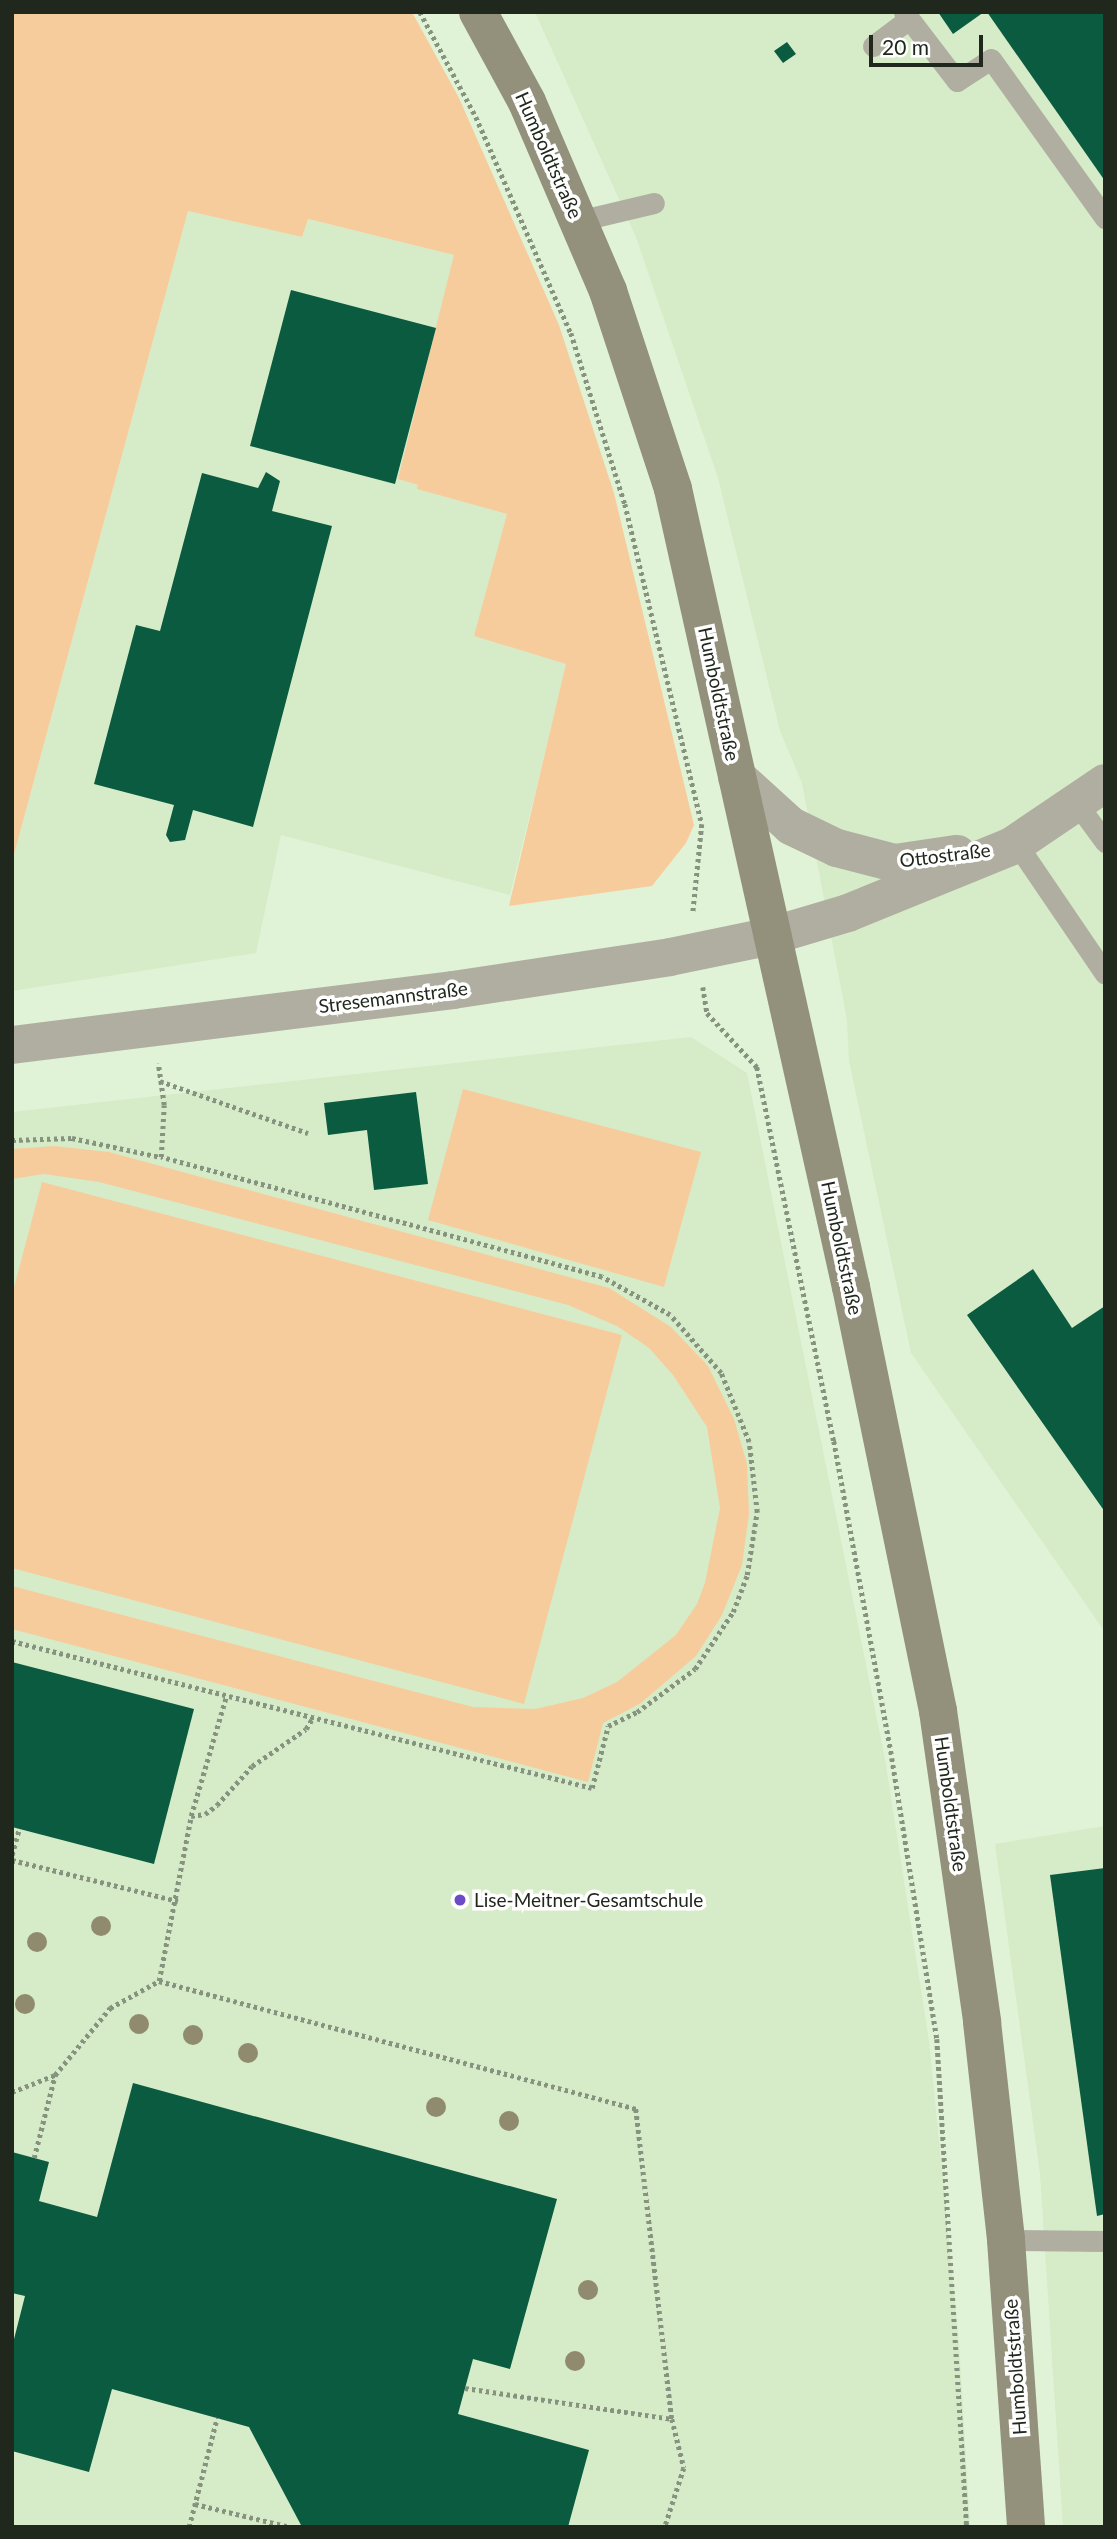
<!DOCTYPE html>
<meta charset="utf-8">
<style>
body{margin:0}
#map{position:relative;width:1117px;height:2539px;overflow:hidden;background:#e1f3d6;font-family:Lato,sans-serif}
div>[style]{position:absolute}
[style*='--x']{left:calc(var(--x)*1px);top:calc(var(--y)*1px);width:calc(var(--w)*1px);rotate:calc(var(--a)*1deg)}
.built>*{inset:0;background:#d6ebc7}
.green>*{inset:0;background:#f7cc9d}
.building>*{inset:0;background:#0b5b41}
.path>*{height:4.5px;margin-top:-2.25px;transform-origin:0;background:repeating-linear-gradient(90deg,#86937f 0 3.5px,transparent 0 7px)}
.lane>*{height:21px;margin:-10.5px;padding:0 10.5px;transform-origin:10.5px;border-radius:10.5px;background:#b0aea1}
.street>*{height:38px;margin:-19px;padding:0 19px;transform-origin:19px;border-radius:19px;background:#b0aea1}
.secondary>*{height:38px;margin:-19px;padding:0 19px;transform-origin:19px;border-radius:19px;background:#93907c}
.trees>*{width:20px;height:20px;margin:-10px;border-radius:50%;background:#908b6f}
.dots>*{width:19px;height:19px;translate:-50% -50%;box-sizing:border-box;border:4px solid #fff;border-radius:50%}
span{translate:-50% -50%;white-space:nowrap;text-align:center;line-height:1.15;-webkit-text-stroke:7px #fff;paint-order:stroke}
.street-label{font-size:19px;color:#20271c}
.poi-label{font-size:19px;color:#20271c}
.left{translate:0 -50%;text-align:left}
.frame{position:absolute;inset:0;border:14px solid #20271c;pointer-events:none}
.scale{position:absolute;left:869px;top:35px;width:114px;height:32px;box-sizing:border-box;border:4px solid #20271c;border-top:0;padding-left:9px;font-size:21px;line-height:24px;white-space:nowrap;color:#20271c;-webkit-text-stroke:5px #fff;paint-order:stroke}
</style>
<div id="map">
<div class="built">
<i style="clip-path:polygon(535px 12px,1105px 12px,1105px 1632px,911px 1353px,849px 1061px,847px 1020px,802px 783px,780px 731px,718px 478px,636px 237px)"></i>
<i style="clip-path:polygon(188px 211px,302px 237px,307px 219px,455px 255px,398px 479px,418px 485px,418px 489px,507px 514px,475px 636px,567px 664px,510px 895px,281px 835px,256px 953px,12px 991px,12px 862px)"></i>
<i style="clip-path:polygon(691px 1037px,747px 1073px,885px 1759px,929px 2041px,959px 2342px,970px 2527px,12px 2527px,12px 1112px)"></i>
<i style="clip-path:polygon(1105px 1826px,1105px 2527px,1063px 2527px,1040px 2174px,995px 1844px)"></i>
</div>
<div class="green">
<i style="clip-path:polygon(12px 12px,412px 12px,459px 98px,559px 325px,614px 493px,694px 825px,686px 843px,652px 886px,509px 906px,566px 664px,474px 636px,507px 514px,417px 489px,418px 485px,398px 479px,454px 255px,308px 219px,302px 237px,188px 211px,12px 862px)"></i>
<i style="clip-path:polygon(463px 1089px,701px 1152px,664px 1287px,428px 1220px)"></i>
<i style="clip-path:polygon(54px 1146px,109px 1152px,609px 1288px,671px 1327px,708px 1366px,734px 1419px,747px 1464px,749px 1514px,742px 1565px,722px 1615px,696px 1656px,641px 1703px,603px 1723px,588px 1782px,12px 1629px,12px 1586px,473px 1707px,535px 1709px,583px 1698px,617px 1682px,676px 1635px,697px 1604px,705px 1583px,720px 1508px,707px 1427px,673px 1375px,649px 1348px,617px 1326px,568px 1305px,99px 1182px,44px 1174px,12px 1179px,12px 1149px)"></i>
<i style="clip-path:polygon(42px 1182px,622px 1335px,524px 1704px,12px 1568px,12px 1295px)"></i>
</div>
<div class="building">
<i style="clip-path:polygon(938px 12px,984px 12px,953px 34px)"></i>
<i style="clip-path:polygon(987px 12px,1105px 12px,1105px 181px)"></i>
<i style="clip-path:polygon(787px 42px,796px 54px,783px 63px,774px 51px)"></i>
<i style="clip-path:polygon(291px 290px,436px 328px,395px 484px,250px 446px)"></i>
<i style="clip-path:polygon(266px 472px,280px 481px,272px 511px,332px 526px,253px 827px,193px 810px,185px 840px,170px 842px,166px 835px,174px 805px,94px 784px,136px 625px,160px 631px,202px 473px,258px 488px)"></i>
<i style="clip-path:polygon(416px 1092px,428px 1184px,374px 1190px,367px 1130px,328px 1135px,324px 1103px)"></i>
<i style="clip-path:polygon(1033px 1269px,1072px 1328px,1105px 1306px,1105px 1512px,967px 1315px)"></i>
<i style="clip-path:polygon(12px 1662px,194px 1709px,154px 1864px,12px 1827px)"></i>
<i style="clip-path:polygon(1105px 1868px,1105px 2214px,1097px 2216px,1050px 1875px)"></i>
<i style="clip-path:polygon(133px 2083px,557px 2199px,510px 2369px,473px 2359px,458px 2414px,589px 2450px,568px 2527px,302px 2527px,249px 2427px,112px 2389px,89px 2472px,12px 2451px,12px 2347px,25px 2296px,12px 2293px,12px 2152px,49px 2162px,39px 2201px,97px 2217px)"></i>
</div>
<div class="path">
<i style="--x:420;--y:12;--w:119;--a:61.9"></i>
<i style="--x:476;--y:117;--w:236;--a:66.3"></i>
<i style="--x:571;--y:333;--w:179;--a:72.5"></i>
<i style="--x:625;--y:504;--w:329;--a:76.5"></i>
<i style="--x:702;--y:824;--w:88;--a:95.8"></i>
<i style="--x:703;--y:987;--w:26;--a:81"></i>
<i style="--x:707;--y:1013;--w:74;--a:47.2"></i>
<i style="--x:757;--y:1067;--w:382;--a:78.4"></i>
<i style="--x:834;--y:1441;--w:322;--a:79.6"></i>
<i style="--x:892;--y:1758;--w:285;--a:80.9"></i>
<i style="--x:937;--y:2039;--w:489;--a:86.5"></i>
<i style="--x:160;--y:1081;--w:157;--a:19.4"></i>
<i style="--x:12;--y:1140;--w:60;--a:-1.9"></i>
<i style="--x:72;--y:1138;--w:91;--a:12.1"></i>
<i style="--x:12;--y:1641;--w:598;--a:14.22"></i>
<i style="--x:592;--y:1788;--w:64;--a:-75.5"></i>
<i style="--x:608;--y:1726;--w:32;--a:-26"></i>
<i style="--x:637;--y:1712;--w:72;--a:-36.6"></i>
<i style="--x:695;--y:1669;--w:69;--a:-56.3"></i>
<i style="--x:733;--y:1612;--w:40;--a:-69"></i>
<i style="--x:747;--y:1575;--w:64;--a:-81"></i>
<i style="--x:757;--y:1512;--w:70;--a:-96.5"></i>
<i style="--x:749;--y:1442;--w:74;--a:-112.1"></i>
<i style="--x:721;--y:1373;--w:77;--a:-131.3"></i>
<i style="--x:670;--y:1315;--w:78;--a:-150.8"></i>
<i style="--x:602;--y:1277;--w:457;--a:-164.8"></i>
<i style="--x:161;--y:1157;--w:52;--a:-86.7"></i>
<i style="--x:164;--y:1105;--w:42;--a:-98.1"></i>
<i style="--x:191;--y:1816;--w:14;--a:-8"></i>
<i style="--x:205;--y:1814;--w:15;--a:-37"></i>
<i style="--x:217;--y:1805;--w:52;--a:-48.1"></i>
<i style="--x:252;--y:1766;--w:65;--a:-34.4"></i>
<i style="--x:306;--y:1729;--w:12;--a:-59"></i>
<i style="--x:12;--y:1855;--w:27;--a:-75"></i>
<i style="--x:12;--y:1860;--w:171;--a:13.9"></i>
<i style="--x:159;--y:1981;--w:168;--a:-79"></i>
<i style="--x:191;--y:1816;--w:124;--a:-73.6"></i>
<i style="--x:12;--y:2092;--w:46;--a:-21.6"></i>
<i style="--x:55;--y:2075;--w:87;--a:-50.6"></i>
<i style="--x:110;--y:2008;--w:56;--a:-28.9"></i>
<i style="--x:159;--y:1981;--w:494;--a:15"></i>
<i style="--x:636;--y:2109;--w:312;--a:83.4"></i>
<i style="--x:672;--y:2419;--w:50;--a:76.2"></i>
<i style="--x:684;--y:2468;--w:62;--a:107.9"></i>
<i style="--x:34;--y:2158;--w:86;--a:-75.8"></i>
<i style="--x:465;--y:2388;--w:209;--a:8.5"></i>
<i style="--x:195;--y:2504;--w:98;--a:13.6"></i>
<i style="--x:189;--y:2527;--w:113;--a:-75.6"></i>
</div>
<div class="lane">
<i style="--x:904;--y:12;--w:87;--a:52.5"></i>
<i style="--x:957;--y:81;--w:40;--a:-32.9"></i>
<i style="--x:991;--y:59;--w:196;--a:54.4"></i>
<i style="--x:873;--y:46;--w:45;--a:-36.9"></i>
<i style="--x:578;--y:221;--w:78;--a:-13.3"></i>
<i style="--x:1075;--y:801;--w:51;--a:53.8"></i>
<i style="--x:1016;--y:843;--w:158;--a:55.8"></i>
<i style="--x:1006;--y:2240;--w:99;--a:0.6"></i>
</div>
<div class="street">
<i style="--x:737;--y:777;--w:73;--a:42.2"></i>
<i style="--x:791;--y:826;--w:51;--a:25.6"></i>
<i style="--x:837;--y:848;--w:60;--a:14.5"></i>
<i style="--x:895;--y:863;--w:63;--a:-8.3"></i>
<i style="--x:12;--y:1045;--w:444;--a:-7.1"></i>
<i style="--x:453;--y:990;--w:219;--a:-8.6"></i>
<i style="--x:670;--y:957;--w:103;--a:-11.7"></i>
<i style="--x:771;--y:936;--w:80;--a:-16.6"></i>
<i style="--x:848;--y:913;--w:177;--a:-22.2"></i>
<i style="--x:1012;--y:846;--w:112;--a:-34.1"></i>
</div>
<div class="secondary">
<i style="--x:478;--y:12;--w:102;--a:61.4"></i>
<i style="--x:527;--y:102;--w:206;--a:66.8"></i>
<i style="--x:608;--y:291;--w:208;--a:71.8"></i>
<i style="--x:673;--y:489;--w:818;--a:77.43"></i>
<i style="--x:851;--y:1287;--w:433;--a:78.4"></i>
<i style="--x:938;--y:1711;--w:314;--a:81.9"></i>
<i style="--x:982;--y:2022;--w:219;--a:83.7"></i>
<i style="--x:1006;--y:2240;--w:288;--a:86"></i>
</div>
<div class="trees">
<i style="left:101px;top:1926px"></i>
<i style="left:37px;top:1942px"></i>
<i style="left:25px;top:2004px"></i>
<i style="left:139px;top:2024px"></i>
<i style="left:193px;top:2035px"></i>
<i style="left:248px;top:2053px"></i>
<i style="left:436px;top:2107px"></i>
<i style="left:509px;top:2121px"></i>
<i style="left:588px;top:2290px"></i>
<i style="left:575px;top:2361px"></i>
</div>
<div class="dots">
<i style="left:460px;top:1900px;background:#6c4cc5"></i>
</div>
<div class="street-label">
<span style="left:549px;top:155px;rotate:66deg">Humboldtstraße</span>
<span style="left:719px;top:694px;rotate:78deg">Humboldtstraße</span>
<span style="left:945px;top:855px;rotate:-7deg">Ottostraße</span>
<span style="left:393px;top:997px;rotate:-7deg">Stresemannstraße</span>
<span style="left:842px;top:1248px;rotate:78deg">Humboldtstraße</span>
<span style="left:951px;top:1804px;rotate:82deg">Humboldtstraße</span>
<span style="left:1015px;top:2367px;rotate:-94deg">Humboldtstraße</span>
</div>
<div class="poi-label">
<span class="left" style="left:474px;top:1900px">Lise-Meitner-Gesamtschule</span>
</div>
<div class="frame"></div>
<div class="scale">20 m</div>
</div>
